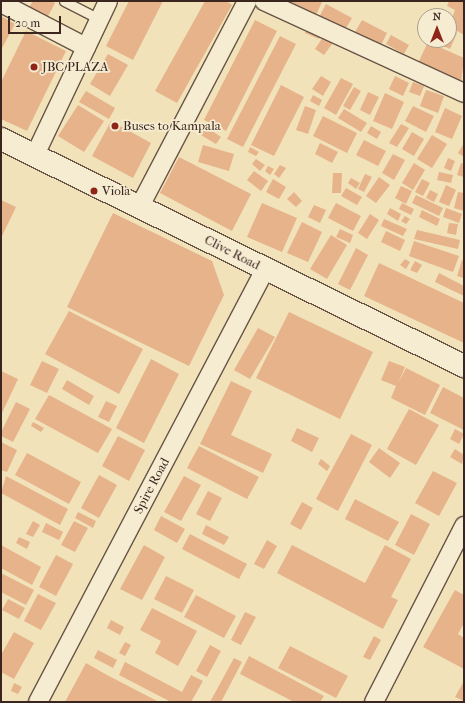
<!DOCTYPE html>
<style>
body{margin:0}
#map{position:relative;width:465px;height:703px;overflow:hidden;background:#f1e2ba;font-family:"IM FELL French Canon",serif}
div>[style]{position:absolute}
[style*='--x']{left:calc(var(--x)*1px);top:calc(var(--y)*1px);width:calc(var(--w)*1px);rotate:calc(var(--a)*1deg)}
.building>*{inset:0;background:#e6b38b}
.roads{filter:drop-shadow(1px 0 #685546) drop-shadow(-1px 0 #685546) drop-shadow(0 1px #685546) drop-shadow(0 -1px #685546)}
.service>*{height:9px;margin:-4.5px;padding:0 4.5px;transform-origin:4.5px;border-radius:4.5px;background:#f6ecd2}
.minor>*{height:18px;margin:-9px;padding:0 9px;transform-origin:9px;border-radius:9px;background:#f6ecd2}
.tertiary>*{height:22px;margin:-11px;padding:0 11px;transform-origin:11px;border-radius:11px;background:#f6ecd2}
.dots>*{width:11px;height:11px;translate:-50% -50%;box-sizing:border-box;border:2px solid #f6ecd2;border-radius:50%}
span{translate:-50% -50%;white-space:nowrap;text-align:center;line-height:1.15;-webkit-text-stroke:3.5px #f6ecd2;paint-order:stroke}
.poi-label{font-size:13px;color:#3a261f}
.left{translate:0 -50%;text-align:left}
.street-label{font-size:13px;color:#3a261f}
.frame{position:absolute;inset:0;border:2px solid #3a261f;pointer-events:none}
.north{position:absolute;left:417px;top:8px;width:40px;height:40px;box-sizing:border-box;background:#f6ecd2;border:1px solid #ab9d8a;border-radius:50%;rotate:0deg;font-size:11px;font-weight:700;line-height:16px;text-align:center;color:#3a261f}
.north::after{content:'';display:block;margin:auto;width:14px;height:18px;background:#8f2418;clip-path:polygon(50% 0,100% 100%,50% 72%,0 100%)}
.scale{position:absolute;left:8px;top:16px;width:53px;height:18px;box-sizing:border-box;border:2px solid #3a261f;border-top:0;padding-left:5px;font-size:12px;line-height:14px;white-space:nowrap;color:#3a261f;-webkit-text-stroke:3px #f6ecd2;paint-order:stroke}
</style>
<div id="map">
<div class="building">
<i style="clip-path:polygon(33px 1px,51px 1px,55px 3px,46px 20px,28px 9px)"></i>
<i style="clip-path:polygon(129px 1px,163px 1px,133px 60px,106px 46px)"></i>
<i style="clip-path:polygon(205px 1px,226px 1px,232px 5px,177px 103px,155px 91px)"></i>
<i style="clip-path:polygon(289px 1px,320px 1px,322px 2px,316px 15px)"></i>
<i style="clip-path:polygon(449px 1px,464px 1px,464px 35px,449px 26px,455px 10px,447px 6px)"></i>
<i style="clip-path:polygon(326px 4px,352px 18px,343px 33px,318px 19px)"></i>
<i style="clip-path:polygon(1px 16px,15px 24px,1px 50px)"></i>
<i style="clip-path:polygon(255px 20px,277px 31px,226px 131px,204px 120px)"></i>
<i style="clip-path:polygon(362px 20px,387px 33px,381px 45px,355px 32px)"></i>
<i style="clip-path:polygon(308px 26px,322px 32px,319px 39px,305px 33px)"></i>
<i style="clip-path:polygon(449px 29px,457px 33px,450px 49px,430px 40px,449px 40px)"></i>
<i style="clip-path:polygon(26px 31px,66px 51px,27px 131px,1px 119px,1px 82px)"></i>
<i style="clip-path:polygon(325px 34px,335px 40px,324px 55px,315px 49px)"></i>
<i style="clip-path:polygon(391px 35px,409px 45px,404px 54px,386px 44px)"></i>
<i style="clip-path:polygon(280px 36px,296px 44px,243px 147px,227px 139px)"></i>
<i style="clip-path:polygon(428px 42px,464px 58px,461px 83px,418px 63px)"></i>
<i style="clip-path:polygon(108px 54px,128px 65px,110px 96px,90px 84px)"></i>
<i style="clip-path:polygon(321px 76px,331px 82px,323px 96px,312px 89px)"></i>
<i style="clip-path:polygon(395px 76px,409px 83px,403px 96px,389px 89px)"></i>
<i style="clip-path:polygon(341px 78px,353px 84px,336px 115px,324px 108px)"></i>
<i style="clip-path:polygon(413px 82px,424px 86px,420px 96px,409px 92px)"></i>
<i style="clip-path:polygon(281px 85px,304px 97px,274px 156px,251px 145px)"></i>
<i style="clip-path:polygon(354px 87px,361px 91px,350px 110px,343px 106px)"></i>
<i style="clip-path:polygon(426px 90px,444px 96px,438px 113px,420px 106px)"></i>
<i style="clip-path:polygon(86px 91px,115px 108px,109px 119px,79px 102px)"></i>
<i style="clip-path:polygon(368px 92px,379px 97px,370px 115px,360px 110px)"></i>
<i style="clip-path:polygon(385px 93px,404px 102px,392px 129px,373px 121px)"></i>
<i style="clip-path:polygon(313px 95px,322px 100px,319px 106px,310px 101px)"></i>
<i style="clip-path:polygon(78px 105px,104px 121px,84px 152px,58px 136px)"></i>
<i style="clip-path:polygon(305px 106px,316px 110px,308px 134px,296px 130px)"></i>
<i style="clip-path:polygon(413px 106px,434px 116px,426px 132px,405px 121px)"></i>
<i style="clip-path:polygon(445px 108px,462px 116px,452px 139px,435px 132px)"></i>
<i style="clip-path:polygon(344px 109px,367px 123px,361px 132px,338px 118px)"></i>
<i style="clip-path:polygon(323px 116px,357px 133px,347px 153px,313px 136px)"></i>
<i style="clip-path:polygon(111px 121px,151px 143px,133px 178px,92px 156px)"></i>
<i style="clip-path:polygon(401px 124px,409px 128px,397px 147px,389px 143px)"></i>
<i style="clip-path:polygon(371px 126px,381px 132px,377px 139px,367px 133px)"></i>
<i style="clip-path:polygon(206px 127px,221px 137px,216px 144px,201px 135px)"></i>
<i style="clip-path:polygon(412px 132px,424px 139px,414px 156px,402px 149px)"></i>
<i style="clip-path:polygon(432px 135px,447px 144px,432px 168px,417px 159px)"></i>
<i style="clip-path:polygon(364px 140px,386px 151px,378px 166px,356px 155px)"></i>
<i style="clip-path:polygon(320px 143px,338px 152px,332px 163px,315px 154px)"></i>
<i style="clip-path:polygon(464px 143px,464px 157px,458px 153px)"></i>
<i style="clip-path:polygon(203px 145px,234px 154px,229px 171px,198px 162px)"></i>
<i style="clip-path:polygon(250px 147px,259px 152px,256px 156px,248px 152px)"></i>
<i style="clip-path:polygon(393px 154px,405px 160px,394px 180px,382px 173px)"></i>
<i style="clip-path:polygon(179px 157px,251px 194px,232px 231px,160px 193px)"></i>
<i style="clip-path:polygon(448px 158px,455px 161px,451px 171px,444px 168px)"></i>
<i style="clip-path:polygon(256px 159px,265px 165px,260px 171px,252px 164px)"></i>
<i style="clip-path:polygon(414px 163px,425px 170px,413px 190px,402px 183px)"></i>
<i style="clip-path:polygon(461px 163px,464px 164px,464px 177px,457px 175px)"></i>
<i style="clip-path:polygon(280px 165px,286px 168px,279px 178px,274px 174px)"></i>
<i style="clip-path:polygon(268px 166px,274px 169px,270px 175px,265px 171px)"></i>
<i style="clip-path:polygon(254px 171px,268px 181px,261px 191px,247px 180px)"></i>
<i style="clip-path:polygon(439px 172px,453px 175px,451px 183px,437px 180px)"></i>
<i style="clip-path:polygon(333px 173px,342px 173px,341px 193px,332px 193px)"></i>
<i style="clip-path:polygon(365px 174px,372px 177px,364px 192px,358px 189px)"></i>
<i style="clip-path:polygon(379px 177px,390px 185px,376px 203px,366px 196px)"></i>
<i style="clip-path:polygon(351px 178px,360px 183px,356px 189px,348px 183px)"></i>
<i style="clip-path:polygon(273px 179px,286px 187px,279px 199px,266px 192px)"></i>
<i style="clip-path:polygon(422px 179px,430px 183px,423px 196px,415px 192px)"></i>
<i style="clip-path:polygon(446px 185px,456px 190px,449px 206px,439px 202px)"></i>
<i style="clip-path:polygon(401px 186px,412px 191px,406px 204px,395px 198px)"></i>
<i style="clip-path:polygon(346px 188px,362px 197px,357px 205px,341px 196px)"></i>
<i style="clip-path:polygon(430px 190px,438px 194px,434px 202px,426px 198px)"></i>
<i style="clip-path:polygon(294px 192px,302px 201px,296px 207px,287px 199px)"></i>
<i style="clip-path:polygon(458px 192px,464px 193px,464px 211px,454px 208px)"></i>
<i style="clip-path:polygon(416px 195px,443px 208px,439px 216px,412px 203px)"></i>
<i style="clip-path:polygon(1px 200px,16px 207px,1px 238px)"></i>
<i style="clip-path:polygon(262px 203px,297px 218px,282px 252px,247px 237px)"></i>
<i style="clip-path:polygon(336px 203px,361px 216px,353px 231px,328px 218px)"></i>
<i style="clip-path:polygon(402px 203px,414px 209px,411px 215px,399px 209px)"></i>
<i style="clip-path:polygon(314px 205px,326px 210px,320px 223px,308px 217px)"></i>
<i style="clip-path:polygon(390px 208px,401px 214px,398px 221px,387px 214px)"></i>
<i style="clip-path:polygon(446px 208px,462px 214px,459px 223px,443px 217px)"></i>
<i style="clip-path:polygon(422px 210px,440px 219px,437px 226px,419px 217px)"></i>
<i style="clip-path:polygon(113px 213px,212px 261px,224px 295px,189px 366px,67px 307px)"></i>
<i style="clip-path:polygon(370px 214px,379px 220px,367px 239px,358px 233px)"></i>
<i style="clip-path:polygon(405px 216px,410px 219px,406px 224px,401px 221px)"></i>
<i style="clip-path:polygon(384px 219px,407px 229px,403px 236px,381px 226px)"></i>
<i style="clip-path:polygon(302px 222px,322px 232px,308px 262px,287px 253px)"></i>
<i style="clip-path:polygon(449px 223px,458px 224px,456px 235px,447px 233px)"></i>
<i style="clip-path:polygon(340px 229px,353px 235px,350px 243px,336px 237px)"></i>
<i style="clip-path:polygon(417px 230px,460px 240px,458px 249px,414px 239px)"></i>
<i style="clip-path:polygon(386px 231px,405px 240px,400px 251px,381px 242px)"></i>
<i style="clip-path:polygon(331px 235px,347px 245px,327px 279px,310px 269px)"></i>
<i style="clip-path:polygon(414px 241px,459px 256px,453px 272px,409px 256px)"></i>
<i style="clip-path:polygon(356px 248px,368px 255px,350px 290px,338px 284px)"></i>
<i style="clip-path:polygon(405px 259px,410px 262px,406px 269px,400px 265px)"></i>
<i style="clip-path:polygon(462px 260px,464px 261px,464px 278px,457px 276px)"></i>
<i style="clip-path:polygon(415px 261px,422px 265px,417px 273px,410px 270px)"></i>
<i style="clip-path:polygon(379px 263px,464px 303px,464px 343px,364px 296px)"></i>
<i style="clip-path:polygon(439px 273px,464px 286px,464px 296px,435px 282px)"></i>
<i style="clip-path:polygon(69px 311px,143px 349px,119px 394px,45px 354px)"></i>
<i style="clip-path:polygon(289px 312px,373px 352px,340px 419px,256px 378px)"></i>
<i style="clip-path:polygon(258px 328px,275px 337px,250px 379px,234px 370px)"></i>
<i style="clip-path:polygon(151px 359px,179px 374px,144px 443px,116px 428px)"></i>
<i style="clip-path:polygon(42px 361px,59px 369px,47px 393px,30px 385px)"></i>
<i style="clip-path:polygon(389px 361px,405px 367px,398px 383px,406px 368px,440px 385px,425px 415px,391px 398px,396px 386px,381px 380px)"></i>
<i style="clip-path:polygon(1px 371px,18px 379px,1px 415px)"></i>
<i style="clip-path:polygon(67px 380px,94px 396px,89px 405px,62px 389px)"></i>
<i style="clip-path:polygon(231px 381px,252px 391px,231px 435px,272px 454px,263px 473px,200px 444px)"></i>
<i style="clip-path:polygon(443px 387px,464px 398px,464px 430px,430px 413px)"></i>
<i style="clip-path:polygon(49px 395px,112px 429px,98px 453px,35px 419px)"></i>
<i style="clip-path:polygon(106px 401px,117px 406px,109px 422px,98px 417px)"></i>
<i style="clip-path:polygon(16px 402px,30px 409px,13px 442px,1px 436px,1px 432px)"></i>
<i style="clip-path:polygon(409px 409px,439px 425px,416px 465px,387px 449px)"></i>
<i style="clip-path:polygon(33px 422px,44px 428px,41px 432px,31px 426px)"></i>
<i style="clip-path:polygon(297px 428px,319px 438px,312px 452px,291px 441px)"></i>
<i style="clip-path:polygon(455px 429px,464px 434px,459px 444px,450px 439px)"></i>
<i style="clip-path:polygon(351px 434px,372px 445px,338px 511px,316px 499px)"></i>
<i style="clip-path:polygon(118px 436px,145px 450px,129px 481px,102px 466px)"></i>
<i style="clip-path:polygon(1px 442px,17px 450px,7px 472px,1px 470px)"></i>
<i style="clip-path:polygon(199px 446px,259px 477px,247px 499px,187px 468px)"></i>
<i style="clip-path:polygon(379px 448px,400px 463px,390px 478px,369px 462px)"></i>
<i style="clip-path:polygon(455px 449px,464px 455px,462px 464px,450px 457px)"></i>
<i style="clip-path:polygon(27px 453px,81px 482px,69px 504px,15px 475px)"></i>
<i style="clip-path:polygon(321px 459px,330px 466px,327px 471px,318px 464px)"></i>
<i style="clip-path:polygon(433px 471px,457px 483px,439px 516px,415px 503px)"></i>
<i style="clip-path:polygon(99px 475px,117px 485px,99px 518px,81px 508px)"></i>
<i style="clip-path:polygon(6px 476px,68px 509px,60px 525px,1px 493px)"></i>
<i style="clip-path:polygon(184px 476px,201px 485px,181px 521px,164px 512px)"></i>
<i style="clip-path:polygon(208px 491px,222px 498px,210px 521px,196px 514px)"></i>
<i style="clip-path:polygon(355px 499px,399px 522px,388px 541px,345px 519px)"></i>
<i style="clip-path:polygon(302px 502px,313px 508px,301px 530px,290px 524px)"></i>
<i style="clip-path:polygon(78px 512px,96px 521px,93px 528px,75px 518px)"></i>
<i style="clip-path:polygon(411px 514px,430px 524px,414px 555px,395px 545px)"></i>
<i style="clip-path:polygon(161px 516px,185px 529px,177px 543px,154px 530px)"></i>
<i style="clip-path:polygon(33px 521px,40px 525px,33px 537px,26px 534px)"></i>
<i style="clip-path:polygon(74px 521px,88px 528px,75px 552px,61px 545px)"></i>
<i style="clip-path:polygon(46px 523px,63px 532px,59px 540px,42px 532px)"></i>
<i style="clip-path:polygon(206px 525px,229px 537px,224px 545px,202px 534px)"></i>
<i style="clip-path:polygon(190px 534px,247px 564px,239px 579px,182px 549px)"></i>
<i style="clip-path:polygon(19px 537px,30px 542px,27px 549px,16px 543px)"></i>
<i style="clip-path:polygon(267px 540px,277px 546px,264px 569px,254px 564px)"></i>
<i style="clip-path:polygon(1px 545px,41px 567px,32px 585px,1px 568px)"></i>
<i style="clip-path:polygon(144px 545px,165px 557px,142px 600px,120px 589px)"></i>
<i style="clip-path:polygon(292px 545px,365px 583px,385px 545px,411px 559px,391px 597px,398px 600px,383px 629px,277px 573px)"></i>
<i style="clip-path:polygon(56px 555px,73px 564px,56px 596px,39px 587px)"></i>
<i style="clip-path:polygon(1px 573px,34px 590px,26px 605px,1px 592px)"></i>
<i style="clip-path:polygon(166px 576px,194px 590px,182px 613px,154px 599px)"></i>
<i style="clip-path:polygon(455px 590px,464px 595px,464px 623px,458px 634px,464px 638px,464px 669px,423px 647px)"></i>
<i style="clip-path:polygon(38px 594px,56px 603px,41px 630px,24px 621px)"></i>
<i style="clip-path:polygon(196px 595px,236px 616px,224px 638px,184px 617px)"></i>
<i style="clip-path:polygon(8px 599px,25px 608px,19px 619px,2px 610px)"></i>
<i style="clip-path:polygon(152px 608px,197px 631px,178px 666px,155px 653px,161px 641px,140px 630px)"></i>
<i style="clip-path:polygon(245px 612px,256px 617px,241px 645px,231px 640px)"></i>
<i style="clip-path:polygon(111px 620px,124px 627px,120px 635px,107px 628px)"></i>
<i style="clip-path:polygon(14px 632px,34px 643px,14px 679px,1px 672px,1px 655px)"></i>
<i style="clip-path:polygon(374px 636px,381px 640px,370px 660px,363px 657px)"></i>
<i style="clip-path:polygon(125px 642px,131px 645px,125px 656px,119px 653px)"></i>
<i style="clip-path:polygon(210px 645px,221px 651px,207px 677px,196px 671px)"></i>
<i style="clip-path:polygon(290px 646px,348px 676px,336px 698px,278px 668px)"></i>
<i style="clip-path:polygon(98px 650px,117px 660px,113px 668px,94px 658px)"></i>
<i style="clip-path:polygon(249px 656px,324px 696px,320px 702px,294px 702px,240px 674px)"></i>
<i style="clip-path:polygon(234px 658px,242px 662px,221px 702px,210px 702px)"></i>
<i style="clip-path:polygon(125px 662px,182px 692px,191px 675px,203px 681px,191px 702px,171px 702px,119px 675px)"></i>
<i style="clip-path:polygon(86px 663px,107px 675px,159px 702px,65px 702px)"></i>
<i style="clip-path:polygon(464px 681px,464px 701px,455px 697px)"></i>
<i style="clip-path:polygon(14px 683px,22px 687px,18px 694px,11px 691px)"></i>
</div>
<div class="roads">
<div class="service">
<i style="--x:64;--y:1;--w:39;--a:27"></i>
</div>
<div class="minor">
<i style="--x:264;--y:1;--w:220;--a:24.7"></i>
<i style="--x:1;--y:3;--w:96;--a:27.4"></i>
<i style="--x:35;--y:155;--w:170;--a:-64.6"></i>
<i style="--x:140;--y:206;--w:231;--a:-62.4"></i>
<i style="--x:38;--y:702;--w:488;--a:-62.3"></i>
<i style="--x:374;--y:702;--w:198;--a:-62.9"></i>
</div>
<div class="tertiary">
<i style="--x:1;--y:139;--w:516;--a:26.12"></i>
</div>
</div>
<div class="dots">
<i style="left:34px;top:67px;background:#8f2418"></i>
<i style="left:115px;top:126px;background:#8f2418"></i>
<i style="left:94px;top:191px;background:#8f2418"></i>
</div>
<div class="poi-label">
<span class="left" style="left:42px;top:67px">JBC PLAZA</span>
<span class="left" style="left:123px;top:126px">Buses to Kampala</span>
<span class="left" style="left:102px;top:191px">Viola</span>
</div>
<div class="street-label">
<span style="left:232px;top:253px;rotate:27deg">Clive Road</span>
<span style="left:152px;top:486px;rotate:-62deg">Spire Road</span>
</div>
<div class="frame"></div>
<div class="north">N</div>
<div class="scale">20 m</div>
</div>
